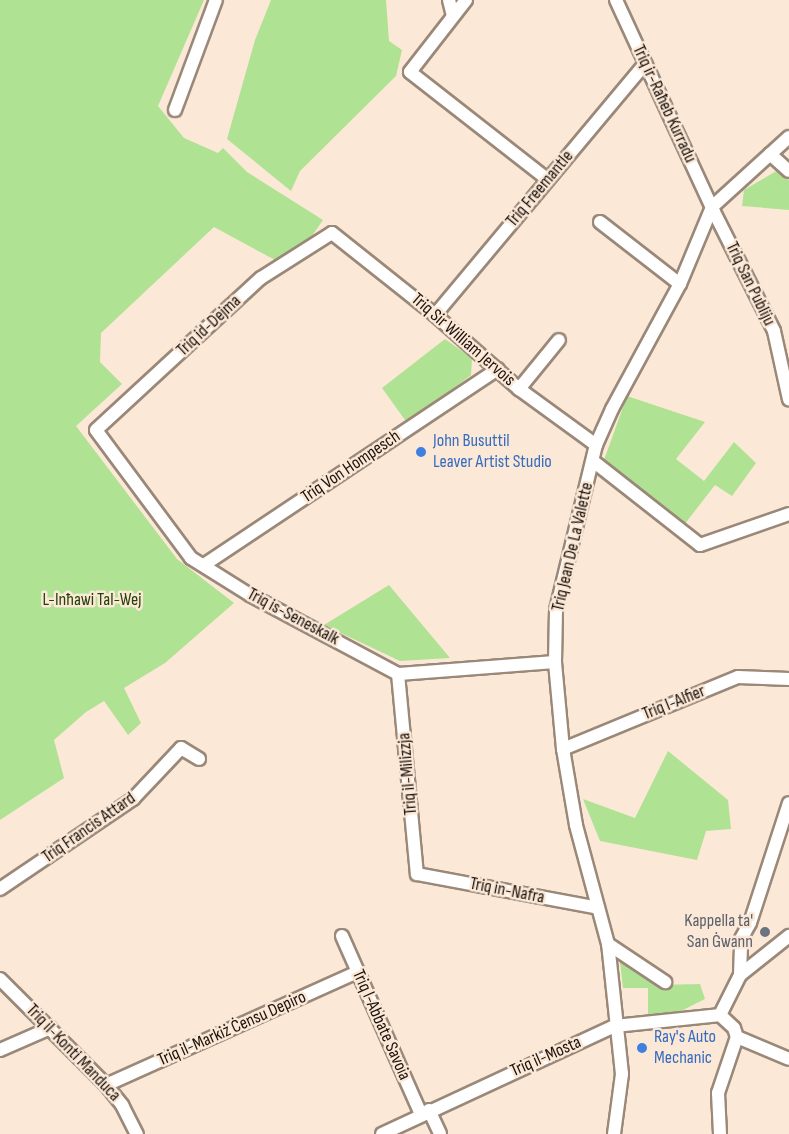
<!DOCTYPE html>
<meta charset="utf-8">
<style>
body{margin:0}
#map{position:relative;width:789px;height:1134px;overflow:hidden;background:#fce8d7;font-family:"Sofia Sans Condensed",sans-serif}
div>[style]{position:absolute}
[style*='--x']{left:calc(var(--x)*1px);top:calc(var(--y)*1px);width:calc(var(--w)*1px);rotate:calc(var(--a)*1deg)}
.green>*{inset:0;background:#b0e293}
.roads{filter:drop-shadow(2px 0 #9a8878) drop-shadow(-2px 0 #9a8878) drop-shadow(0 2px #9a8878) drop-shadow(0 -2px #9a8878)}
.minor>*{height:12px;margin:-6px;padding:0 6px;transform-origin:6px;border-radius:6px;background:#fff}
.dots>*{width:16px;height:16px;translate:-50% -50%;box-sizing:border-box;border:3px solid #fce8d7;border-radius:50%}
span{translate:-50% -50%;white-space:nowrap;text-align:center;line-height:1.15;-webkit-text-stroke:5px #fce8d7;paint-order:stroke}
.street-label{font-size:18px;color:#1a130d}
.shop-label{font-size:18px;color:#366cbe}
.left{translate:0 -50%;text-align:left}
.park-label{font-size:18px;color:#224207}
.worship-label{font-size:18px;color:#5b616d}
.right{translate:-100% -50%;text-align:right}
</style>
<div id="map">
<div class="green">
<i style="clip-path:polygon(0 0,204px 0,158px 106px,184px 138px,218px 153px,223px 148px,247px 172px,323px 220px,312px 236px,275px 260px,214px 227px,101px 333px,100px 362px,122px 384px,76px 426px,177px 559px,234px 603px,165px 663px,124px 688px,141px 723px,128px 735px,104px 701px,86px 712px,54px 740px,64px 778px,0 820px)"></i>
<i style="clip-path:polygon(271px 0,386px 0,389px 41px,402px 50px,396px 76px,300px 171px,291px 191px,227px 139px,255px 40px)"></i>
<i style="clip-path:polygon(778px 170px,789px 180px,789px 210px,742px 206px,744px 190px)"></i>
<i style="clip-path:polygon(445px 339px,472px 358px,471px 375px,417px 416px,405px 420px,382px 388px)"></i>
<i style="clip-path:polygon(627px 396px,705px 422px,676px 459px,704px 481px,734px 442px,756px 463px,732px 496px,715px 485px,684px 525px,604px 460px)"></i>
<i style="clip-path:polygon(389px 585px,450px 658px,400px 661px,324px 625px)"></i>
<i style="clip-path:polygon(668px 751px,728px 800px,731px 829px,706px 831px,697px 860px,600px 841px,583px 799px,635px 818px)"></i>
<i style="clip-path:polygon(620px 962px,652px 976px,657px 985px,700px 984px,705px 999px,681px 1011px,648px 1015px,648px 988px,623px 988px)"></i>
</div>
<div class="roads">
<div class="minor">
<i style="--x:449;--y:0;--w:16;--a:76"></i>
<i style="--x:466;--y:0;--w:91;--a:127.9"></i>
<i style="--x:410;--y:72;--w:174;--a:38"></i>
<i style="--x:616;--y:0;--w:234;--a:65.2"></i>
<i style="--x:714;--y:212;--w:133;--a:63.2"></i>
<i style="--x:774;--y:331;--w:70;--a:77.6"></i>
<i style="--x:175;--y:110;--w:117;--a:-69.6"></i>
<i style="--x:770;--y:154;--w:25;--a:42"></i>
<i style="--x:600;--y:222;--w:101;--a:37.8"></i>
<i style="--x:435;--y:315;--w:327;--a:-50.1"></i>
<i style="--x:519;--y:389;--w:63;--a:-50.8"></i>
<i style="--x:593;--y:461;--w:136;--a:38.1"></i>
<i style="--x:700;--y:545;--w:94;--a:-19.2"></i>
<i style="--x:204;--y:565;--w:353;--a:-33.7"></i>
<i style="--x:555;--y:662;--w:157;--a:175.6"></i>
<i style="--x:398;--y:674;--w:168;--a:-151.9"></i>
<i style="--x:250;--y:595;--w:70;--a:-147.9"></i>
<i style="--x:191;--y:558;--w:159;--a:-126.6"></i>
<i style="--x:96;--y:430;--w:224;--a:-42.7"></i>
<i style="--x:261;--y:278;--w:84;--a:-32.4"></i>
<i style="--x:332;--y:233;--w:132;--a:38.5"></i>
<i style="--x:435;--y:315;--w:112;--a:41.4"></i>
<i style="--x:519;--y:389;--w:95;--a:36"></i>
<i style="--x:398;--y:674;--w:201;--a:84.6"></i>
<i style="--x:417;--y:874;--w:184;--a:10.6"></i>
<i style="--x:563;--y:749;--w:189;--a:-22.4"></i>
<i style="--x:738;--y:677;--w:51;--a:2.2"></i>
<i style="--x:0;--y:889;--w:161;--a:-34.1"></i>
<i style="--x:133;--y:799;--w:70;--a:-46.7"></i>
<i style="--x:181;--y:748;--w:21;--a:31"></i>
<i style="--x:342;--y:936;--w:195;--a:66.1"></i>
<i style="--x:608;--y:944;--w:69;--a:33.7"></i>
<i style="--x:740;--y:975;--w:63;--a:-38.5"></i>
<i style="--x:0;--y:979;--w:150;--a:45"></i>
<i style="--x:106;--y:1085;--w:26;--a:51"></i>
<i style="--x:122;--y:1105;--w:33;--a:63"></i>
<i style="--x:720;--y:1015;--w:45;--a:-63.4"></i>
<i style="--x:740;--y:975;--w:36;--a:-88"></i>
<i style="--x:741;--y:939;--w:18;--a:-61"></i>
<i style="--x:750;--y:923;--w:126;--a:-72"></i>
<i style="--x:720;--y:1015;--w:19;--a:43"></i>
<i style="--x:734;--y:1028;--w:9;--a:72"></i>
<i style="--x:737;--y:1037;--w:56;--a:22.9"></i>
<i style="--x:0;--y:1050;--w:55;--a:-23.7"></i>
<i style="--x:106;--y:1085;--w:276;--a:-24.2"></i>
<i style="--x:429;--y:1110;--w:26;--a:65"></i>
<i style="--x:382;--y:1134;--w:257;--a:-24.9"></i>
<i style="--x:615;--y:1026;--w:106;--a:-6"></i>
<i style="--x:614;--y:1134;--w:61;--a:-82.4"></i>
<i style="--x:622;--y:1074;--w:131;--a:-96.1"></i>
<i style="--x:608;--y:944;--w:123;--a:-105.1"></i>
<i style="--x:576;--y:825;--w:77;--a:-99.7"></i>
<i style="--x:563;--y:749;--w:87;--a:-95.3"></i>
<i style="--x:555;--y:662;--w:52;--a:-88.9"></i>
<i style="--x:556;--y:610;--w:170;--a:-76.4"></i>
<i style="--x:596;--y:445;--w:39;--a:-66"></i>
<i style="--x:612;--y:409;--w:142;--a:-61.5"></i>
<i style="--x:680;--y:284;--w:83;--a:-67.4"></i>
<i style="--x:712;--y:207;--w:104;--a:-42.3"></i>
<i style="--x:720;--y:1134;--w:41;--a:-92.8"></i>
<i style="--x:718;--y:1093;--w:59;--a:-71.3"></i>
</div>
</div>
<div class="dots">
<i style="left:421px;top:452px;background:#3f7fe0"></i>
<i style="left:765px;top:932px;background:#6b7280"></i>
<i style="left:642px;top:1048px;background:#3f7fe0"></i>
</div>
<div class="street-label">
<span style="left:664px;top:104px;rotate:65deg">Triq ir-Raħeb Kurradu</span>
<span style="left:540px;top:189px;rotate:-50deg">Triq Freemantle</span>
<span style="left:750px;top:284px;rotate:64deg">Triq San Publiju</span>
<span style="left:209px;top:326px;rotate:-43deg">Triq id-Dejma</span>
<span style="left:463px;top:340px;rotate:41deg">Triq Sir William Jervois</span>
<span style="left:351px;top:467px;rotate:-34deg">Triq Von Hompesch</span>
<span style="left:573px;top:547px;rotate:-77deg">Triq Jean De La Valette</span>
<span style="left:293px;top:617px;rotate:28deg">Triq is-Seneskalk</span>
<span style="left:674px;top:703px;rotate:-22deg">Triq l-Alfier</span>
<span style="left:408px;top:774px;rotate:-95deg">Triq il-Milizzja</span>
<span style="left:89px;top:828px;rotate:-35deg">Triq Francis Attard</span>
<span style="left:507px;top:891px;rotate:11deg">Triq in-Nafra</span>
<span style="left:381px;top:1025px;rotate:66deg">Triq l-Abbate Savoia</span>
<span style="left:232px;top:1029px;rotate:-24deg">Triq il-Markiż Ċensu Depiro</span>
<span style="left:73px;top:1053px;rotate:46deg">Triq il-Konti Manduca</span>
<span style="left:546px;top:1057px;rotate:-24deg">Triq il-Mosta</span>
</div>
<div class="shop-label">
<span class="left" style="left:433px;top:452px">John Busuttil<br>Leaver Artist Studio</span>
<span class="left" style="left:654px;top:1048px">Ray's Auto<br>Mechanic</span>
</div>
<div class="park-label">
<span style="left:92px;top:600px">L-Inħawi Tal-Wej</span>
</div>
<div class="worship-label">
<span class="right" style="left:753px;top:932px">Kappella ta'<br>San Ġwann</span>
</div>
</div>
